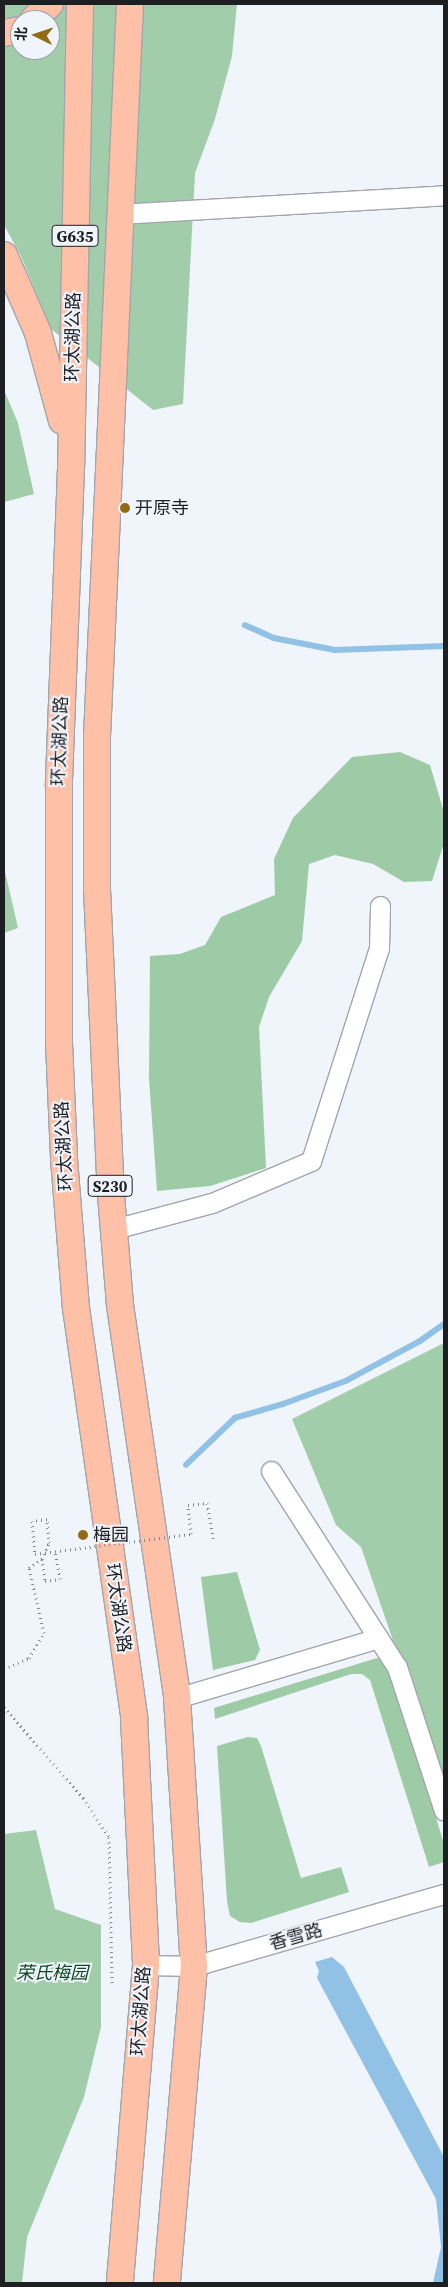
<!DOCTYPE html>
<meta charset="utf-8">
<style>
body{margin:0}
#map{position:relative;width:448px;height:2287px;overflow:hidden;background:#f0f4fb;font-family:"Source Serif 4","Noto Sans SC",serif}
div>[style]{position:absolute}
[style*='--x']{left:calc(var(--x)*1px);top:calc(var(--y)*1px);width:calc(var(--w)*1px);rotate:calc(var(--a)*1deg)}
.green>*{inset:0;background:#a2cdaa}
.forest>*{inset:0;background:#9ccba5}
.water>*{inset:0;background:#91c2e6}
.stream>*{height:5.5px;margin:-2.75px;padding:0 2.75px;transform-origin:2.75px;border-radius:2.75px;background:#91c2e6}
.path>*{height:3px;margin-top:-1.5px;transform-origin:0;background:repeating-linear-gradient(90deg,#85878c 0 1px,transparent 0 5px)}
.roads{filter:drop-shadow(1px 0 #a2a5ac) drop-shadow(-1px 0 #a2a5ac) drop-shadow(0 1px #a2a5ac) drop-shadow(0 -1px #a2a5ac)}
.minor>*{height:19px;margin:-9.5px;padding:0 9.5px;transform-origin:9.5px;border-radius:9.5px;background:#fff}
.highway>*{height:26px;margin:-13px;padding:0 13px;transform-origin:13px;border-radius:13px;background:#fec0a7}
.path-bridge>*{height:3px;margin-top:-1.5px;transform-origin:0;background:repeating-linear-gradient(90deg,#85878c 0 1px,transparent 0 5px)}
.dots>*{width:14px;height:14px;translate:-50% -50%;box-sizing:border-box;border:2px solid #f0f4fb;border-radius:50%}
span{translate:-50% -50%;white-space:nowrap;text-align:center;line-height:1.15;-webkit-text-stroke:4px #f0f4fb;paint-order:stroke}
.shield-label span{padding:1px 4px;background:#f0f4fb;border:1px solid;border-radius:4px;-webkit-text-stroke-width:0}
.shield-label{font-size:16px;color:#1e1f22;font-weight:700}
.street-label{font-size:18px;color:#1e1f22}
.poi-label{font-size:18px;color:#1e1f22}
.left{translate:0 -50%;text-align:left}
.park-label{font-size:18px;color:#104623;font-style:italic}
.frame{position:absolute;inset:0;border:5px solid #1e1f22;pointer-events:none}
.north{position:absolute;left:10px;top:10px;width:50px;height:50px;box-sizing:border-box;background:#f0f4fb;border:1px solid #9c9fa4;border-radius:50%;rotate:274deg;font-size:14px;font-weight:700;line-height:20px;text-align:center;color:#1e1f22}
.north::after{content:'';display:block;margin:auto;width:18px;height:22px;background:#926c14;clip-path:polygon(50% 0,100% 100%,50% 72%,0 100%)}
</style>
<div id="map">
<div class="green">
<i style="clip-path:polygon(evenodd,4px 4px,237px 4px,232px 56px,215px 119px,195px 173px,183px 404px,153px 410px,51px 329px,21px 256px,4px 225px,4px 4px,20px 20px,50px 20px,50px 50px,20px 50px,20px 20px)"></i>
<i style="clip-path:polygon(4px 390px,18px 423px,34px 494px,4px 502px)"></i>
<i style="clip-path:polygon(4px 867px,18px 928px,4px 933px)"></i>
<i style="clip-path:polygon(444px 1343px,444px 1790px,361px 1547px,336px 1525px,292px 1419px)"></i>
<i style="clip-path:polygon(36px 1830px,55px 1909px,101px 1925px,101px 2027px,84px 2097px,27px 2237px,22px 2283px,4px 2283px,4px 1834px)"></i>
</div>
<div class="forest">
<i style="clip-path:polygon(400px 752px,430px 765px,443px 809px,444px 843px,432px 881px,404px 882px,373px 864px,335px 855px,309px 864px,302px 941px,269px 997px,259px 1027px,266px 1168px,210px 1186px,157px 1191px,149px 1078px,150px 956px,180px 954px,205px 945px,221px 917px,275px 895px,274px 859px,293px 818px,352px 757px)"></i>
<i style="clip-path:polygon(237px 1572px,260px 1650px,255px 1660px,213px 1670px,201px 1577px)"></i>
<i style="clip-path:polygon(377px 1658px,387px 1661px,397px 1689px,444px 1844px,444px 1862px,429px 1867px,370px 1680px,362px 1674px,351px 1674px,215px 1719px,214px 1708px)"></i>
<i style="clip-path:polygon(248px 1737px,257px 1738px,261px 1746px,301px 1878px,341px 1867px,349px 1892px,251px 1923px,240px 1922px,230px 1916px,227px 1901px,217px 1746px)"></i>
</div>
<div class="water">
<i style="clip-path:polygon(332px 1957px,344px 1967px,444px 2157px,444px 2283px,433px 2283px,441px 2247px,436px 2199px,317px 1978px,319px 1971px,315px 1962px)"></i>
</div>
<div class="stream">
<i style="--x:245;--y:625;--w:32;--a:24"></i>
<i style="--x:274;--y:638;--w:62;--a:11.1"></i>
<i style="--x:335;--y:650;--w:109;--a:-2.1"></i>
<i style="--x:186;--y:1465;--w:68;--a:-43.8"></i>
<i style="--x:235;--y:1418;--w:50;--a:-16.3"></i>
<i style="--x:283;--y:1404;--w:67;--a:-20.1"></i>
<i style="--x:346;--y:1381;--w:84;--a:-28.4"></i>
<i style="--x:420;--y:1341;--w:29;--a:-35"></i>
</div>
<div class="path">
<i style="--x:42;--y:1559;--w:22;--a:82"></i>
<i style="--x:45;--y:1581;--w:15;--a:-8"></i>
<i style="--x:60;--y:1579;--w:28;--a:-100"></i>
<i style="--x:4;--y:1669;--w:27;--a:-24"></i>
<i style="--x:29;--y:1658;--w:29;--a:-59"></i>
<i style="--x:44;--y:1633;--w:67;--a:-103"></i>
<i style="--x:29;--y:1568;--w:16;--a:-35"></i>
<i style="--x:42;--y:1559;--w:17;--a:-66"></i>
<i style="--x:4;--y:1707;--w:121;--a:49"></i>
<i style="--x:83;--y:1798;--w:47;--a:56.3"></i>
<i style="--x:109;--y:1837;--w:149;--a:88.8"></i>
</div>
<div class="roads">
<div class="minor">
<i style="--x:119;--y:214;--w:326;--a:-3.3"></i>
<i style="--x:114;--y:1229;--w:101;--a:-14.9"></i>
<i style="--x:212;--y:1203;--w:108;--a:-23"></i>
<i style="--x:311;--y:1161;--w:224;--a:-72.3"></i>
<i style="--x:379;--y:948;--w:42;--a:-88.6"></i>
<i style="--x:271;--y:1471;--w:233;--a:57.3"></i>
<i style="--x:397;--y:1667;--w:151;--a:71.9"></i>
<i style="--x:177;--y:1698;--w:210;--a:-16.6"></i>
<i style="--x:146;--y:1965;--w:48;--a:1.2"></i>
<i style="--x:194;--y:1966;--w:260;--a:-16.1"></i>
</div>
<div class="highway">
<i style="--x:80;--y:4;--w:464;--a:91.1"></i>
<i style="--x:71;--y:468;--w:318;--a:92.2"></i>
<i style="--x:59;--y:786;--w:257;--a:90"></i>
<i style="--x:59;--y:1043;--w:116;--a:87.5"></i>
<i style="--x:64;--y:1159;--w:149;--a:85.4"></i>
<i style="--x:76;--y:1308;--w:414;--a:81.9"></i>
<i style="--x:134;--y:1718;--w:247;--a:87.2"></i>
<i style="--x:146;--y:1965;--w:319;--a:94.7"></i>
<i style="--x:130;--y:4;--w:732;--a:92.58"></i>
<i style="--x:97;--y:735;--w:154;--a:90"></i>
<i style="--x:97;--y:889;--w:306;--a:87.4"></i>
<i style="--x:111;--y:1195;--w:110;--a:85.3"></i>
<i style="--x:120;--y:1305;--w:397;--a:81.7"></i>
<i style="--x:177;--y:1698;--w:269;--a:86.4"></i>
<i style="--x:194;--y:1966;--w:318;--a:94.9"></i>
<i style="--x:33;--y:20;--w:23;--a:-43"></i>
<i style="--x:4;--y:33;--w:16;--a:-11"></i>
<i style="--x:4;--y:255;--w:85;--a:66.4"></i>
<i style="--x:38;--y:333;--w:91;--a:74.7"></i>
</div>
</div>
<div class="path-bridge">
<i style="--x:49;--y:1543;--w:24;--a:-95"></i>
<i style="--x:47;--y:1519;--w:15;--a:172"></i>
<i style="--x:32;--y:1521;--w:33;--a:85"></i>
<i style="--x:35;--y:1554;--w:157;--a:-7.3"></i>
<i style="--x:191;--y:1534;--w:29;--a:-96"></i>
<i style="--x:188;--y:1505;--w:19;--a:-6"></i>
<i style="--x:207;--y:1503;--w:36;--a:80"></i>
</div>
<div class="dots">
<i style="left:125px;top:508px;background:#926c14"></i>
<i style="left:83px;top:1535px;background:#926c14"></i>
</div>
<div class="shield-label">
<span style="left:75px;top:236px">G635</span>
<span style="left:110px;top:1186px">S230</span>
</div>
<div class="street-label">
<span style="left:73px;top:337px;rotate:-89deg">环太湖公路</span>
<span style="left:60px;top:741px;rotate:-88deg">环太湖公路</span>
<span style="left:64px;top:1146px;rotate:-93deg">环太湖公路</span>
<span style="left:118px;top:1608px;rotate:82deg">环太湖公路</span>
<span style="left:296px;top:1937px;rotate:-16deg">香雪路</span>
<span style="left:141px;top:2011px;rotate:-86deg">环太湖公路</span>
</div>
<div class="poi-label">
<span class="left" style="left:135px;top:508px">开原寺</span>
<span class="left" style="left:93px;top:1535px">梅园</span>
</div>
<div class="park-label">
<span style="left:52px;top:1973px">荣氏梅园</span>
</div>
<div class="frame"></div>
<div class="north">北</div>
</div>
